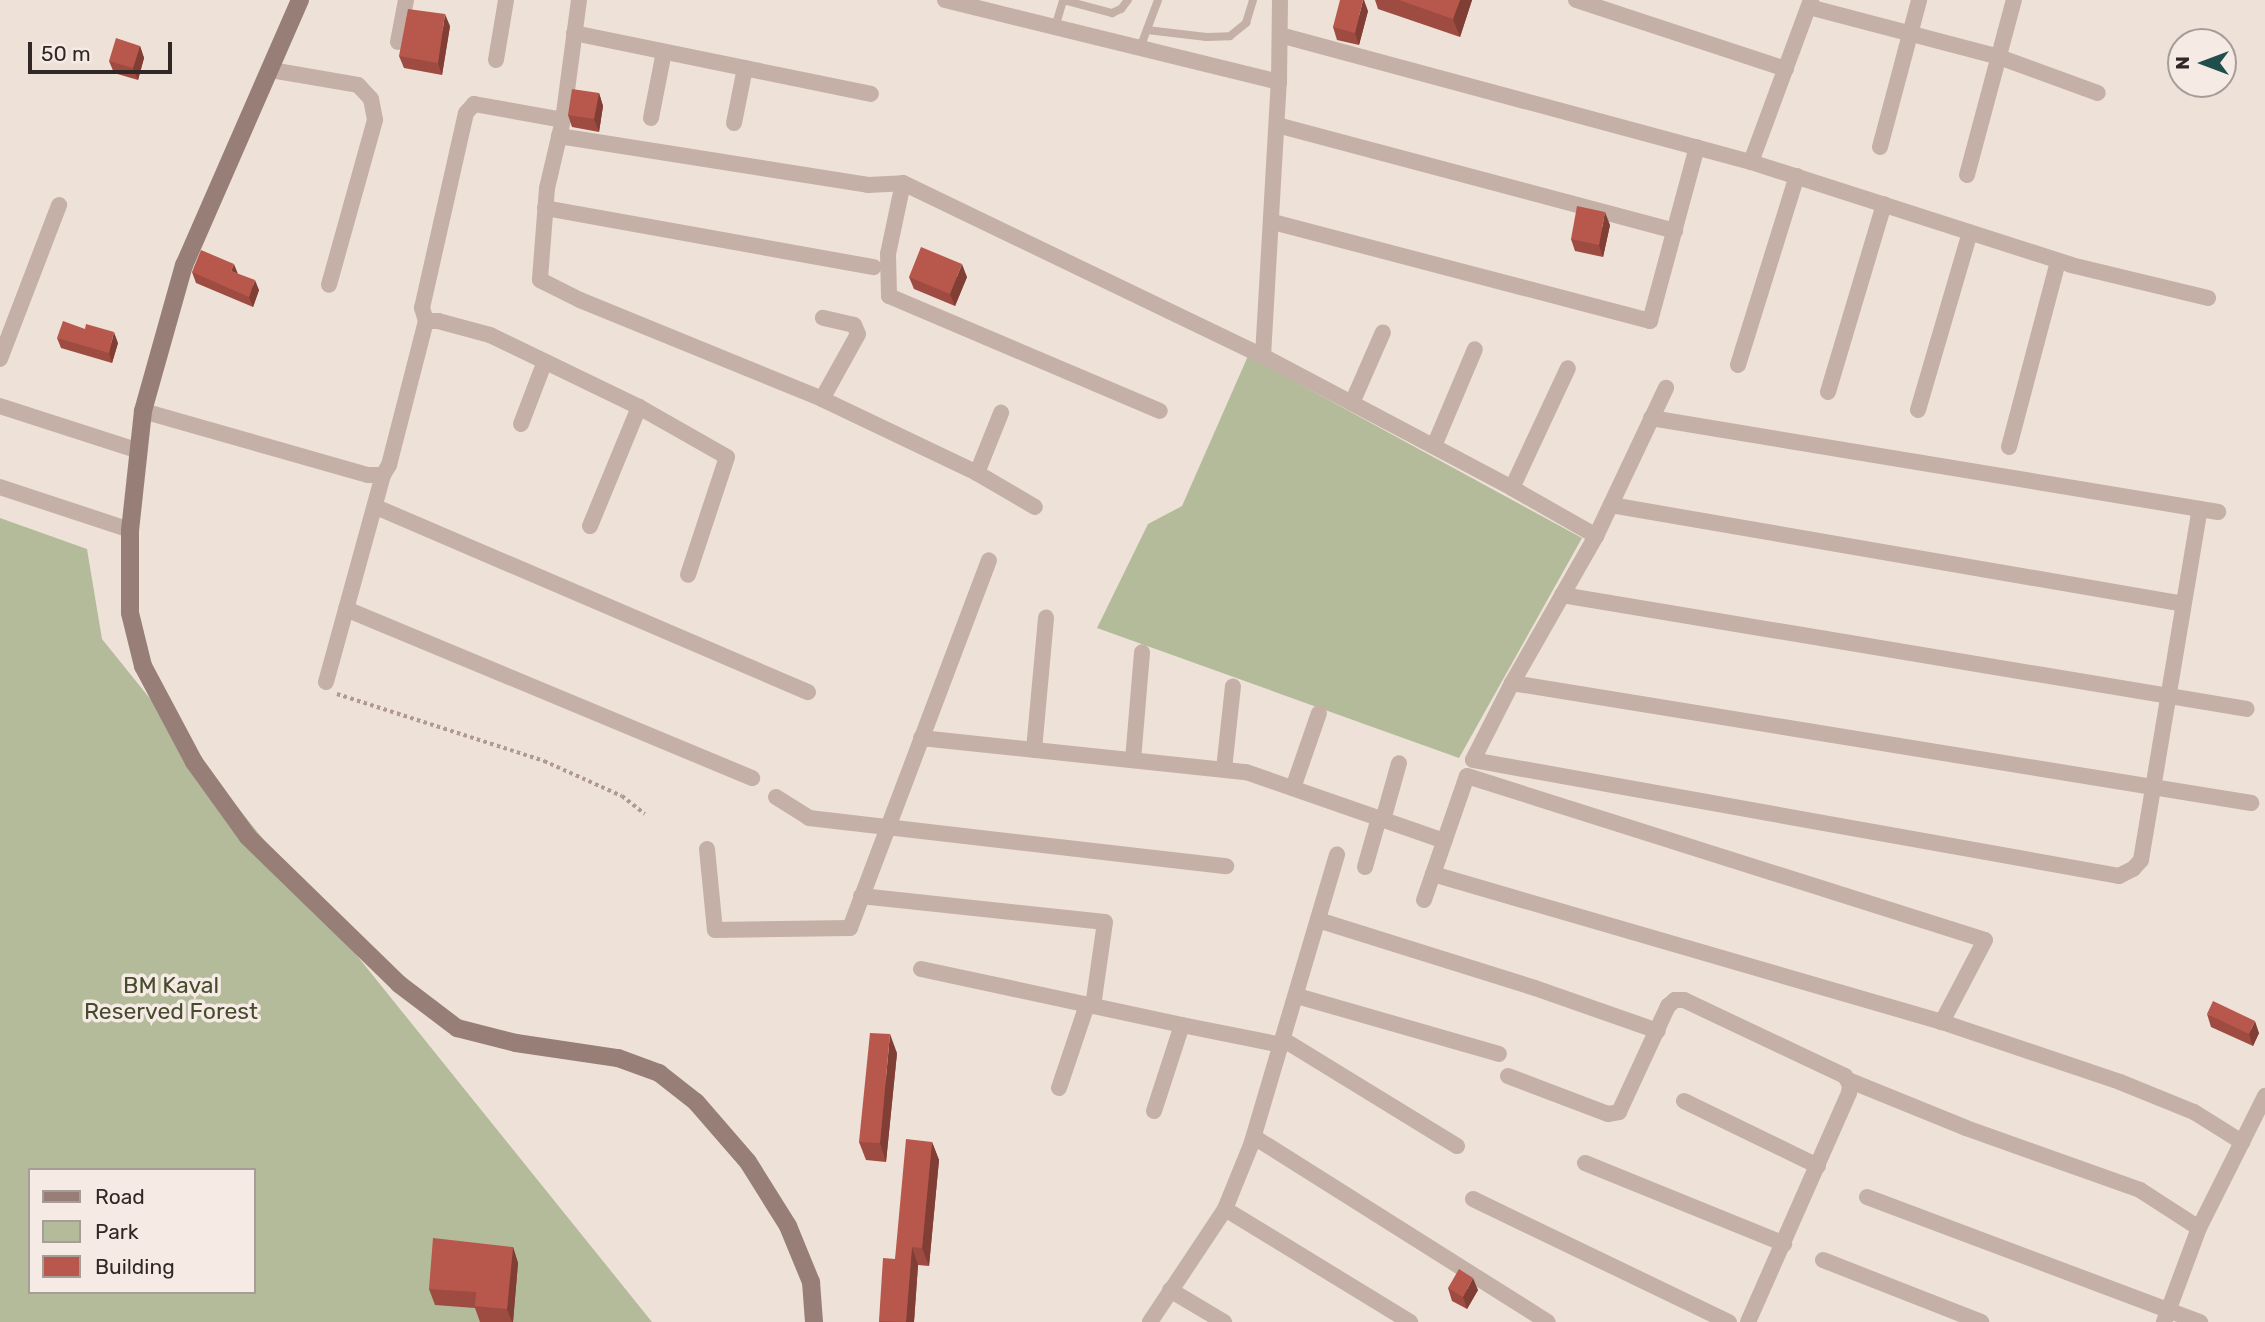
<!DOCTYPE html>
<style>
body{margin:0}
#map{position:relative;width:2265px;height:1322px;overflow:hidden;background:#eee1d8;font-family:Rubik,sans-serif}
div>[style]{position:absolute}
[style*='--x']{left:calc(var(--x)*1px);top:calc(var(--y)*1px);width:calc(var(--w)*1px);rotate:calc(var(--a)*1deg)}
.green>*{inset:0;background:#b4bb9a}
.path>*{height:3.5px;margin-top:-1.75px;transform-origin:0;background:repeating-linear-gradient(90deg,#af9a91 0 3.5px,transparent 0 7px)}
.service>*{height:8px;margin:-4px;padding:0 4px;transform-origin:4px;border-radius:4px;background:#c4b0a6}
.minor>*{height:16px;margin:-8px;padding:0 8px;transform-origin:8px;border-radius:8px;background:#c4b0a6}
.secondary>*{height:18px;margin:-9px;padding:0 9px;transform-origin:9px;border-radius:9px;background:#977f78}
.wall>*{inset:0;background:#9e4c41}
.shaded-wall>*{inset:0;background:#813e35}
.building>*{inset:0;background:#b8584c}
span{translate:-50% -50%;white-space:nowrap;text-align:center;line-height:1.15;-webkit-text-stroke:7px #f6ebe4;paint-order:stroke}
.park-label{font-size:23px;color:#454c2d}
.legend{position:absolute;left:28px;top:1168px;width:228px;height:126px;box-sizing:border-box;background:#f6ebe4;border:2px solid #a79d98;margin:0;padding:9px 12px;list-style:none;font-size:21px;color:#312826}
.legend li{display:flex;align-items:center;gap:14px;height:35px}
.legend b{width:35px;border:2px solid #a79d98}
.north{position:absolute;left:2167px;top:28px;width:70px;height:70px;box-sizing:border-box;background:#f6ebe4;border:2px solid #a79d98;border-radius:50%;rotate:270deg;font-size:19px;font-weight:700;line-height:28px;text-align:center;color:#312826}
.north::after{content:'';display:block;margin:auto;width:24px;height:32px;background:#204e4b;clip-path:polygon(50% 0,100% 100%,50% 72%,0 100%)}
.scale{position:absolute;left:28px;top:42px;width:144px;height:32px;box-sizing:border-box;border:4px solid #312826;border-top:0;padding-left:9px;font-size:21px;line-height:24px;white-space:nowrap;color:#312826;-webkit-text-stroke:5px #f6ebe4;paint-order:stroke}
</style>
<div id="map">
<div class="green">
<i style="clip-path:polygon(1248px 356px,1582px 538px,1459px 758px,1097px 628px,1148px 524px,1182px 506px)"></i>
<i style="clip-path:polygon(evenodd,0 518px,87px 549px,102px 639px,652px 1322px,0 1322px,0 518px,30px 1170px,254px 1170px,254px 1292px,30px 1292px,30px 1170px)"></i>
</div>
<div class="path">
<i style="--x:337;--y:694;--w:218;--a:17.9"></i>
<i style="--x:544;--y:761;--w:85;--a:24.2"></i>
<i style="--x:622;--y:796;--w:29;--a:38"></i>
</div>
<div class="service">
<i style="--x:1063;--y:0;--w:51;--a:14.9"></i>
<i style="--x:1112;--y:13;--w:10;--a:-24"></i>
<i style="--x:1121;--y:9;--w:11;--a:-52"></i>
<i style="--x:1055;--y:27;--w:28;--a:-73"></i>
<i style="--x:1147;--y:30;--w:60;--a:6.7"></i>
<i style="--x:1207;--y:37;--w:23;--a:-2"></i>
<i style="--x:1230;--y:36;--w:21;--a:-39"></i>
<i style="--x:1246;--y:23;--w:24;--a:-73"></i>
<i style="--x:1140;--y:48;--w:51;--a:-69.4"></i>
</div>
<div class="minor">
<i style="--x:579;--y:0;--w:121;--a:97.6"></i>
<i style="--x:563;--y:120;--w:70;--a:103.2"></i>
<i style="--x:547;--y:188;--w:92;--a:94.4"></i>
<i style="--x:540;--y:280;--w:45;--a:26.6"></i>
<i style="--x:580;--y:300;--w:261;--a:22.2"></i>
<i style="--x:822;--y:399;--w:172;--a:25.5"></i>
<i style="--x:977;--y:473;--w:67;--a:30.4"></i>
<i style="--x:945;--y:0;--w:344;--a:13.8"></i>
<i style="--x:1279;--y:82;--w:82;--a:-89.3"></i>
<i style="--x:1576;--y:0;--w:221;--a:18.2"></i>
<i style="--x:1809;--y:7;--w:196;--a:14.7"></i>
<i style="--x:1999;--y:57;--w:105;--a:20"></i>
<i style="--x:574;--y:33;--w:303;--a:11.6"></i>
<i style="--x:1280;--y:35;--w:488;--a:15.1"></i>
<i style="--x:1751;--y:162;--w:173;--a:-69.7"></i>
<i style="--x:398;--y:42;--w:43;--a:-79.2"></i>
<i style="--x:496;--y:60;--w:61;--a:-80.5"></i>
<i style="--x:271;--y:70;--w:88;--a:9.8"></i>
<i style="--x:358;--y:85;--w:19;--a:47"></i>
<i style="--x:371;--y:99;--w:21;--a:79"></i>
<i style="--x:375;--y:120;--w:171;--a:105.6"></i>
<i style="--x:651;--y:118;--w:67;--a:-78.9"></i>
<i style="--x:734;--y:123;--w:56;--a:-78.7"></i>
<i style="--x:1277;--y:125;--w:412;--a:14.9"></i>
<i style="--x:559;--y:136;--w:313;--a:9"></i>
<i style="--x:868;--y:185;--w:35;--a:-3"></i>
<i style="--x:903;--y:183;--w:399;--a:25.7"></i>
<i style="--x:1263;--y:356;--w:282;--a:27.9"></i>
<i style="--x:1512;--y:488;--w:97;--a:29.7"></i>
<i style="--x:1596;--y:536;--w:164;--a:-64.7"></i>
<i style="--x:1880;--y:147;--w:152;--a:-75.1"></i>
<i style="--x:1751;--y:162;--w:336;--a:17.8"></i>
<i style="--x:2071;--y:265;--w:141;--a:13.5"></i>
<i style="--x:1967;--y:175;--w:181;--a:-75"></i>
<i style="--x:903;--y:183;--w:73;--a:101.9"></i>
<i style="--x:888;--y:254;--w:42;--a:88.6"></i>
<i style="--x:889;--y:296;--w:294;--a:23"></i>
<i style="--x:545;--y:208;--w:334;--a:10.2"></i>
<i style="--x:1273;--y:222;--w:390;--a:14.7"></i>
<i style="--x:1650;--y:321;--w:180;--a:-74.9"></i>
<i style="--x:426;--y:321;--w:14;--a:-107"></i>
<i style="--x:422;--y:308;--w:200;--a:-77.3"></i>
<i style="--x:466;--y:113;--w:12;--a:-48"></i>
<i style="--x:474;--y:104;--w:90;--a:10.2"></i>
<i style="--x:1263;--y:356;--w:274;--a:-86.7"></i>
<i style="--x:0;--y:359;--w:165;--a:-69"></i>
<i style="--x:1738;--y:365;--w:198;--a:-72.7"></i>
<i style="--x:1828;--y:392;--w:196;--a:-73.4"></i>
<i style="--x:822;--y:399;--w:74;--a:-61"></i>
<i style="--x:858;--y:334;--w:10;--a:-114"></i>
<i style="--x:854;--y:325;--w:32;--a:-167"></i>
<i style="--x:1352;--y:403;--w:77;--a:-66.4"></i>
<i style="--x:0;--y:406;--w:146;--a:17.9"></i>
<i style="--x:1918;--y:410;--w:185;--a:-73.7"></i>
<i style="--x:143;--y:411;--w:234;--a:15.9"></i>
<i style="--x:368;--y:475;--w:15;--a:0"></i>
<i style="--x:383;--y:475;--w:12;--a:-59"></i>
<i style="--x:389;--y:465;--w:149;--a:-75.6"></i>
<i style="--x:426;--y:321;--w:12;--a:0"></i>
<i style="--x:438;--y:321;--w:54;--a:15.1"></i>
<i style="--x:490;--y:335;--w:165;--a:25.8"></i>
<i style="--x:639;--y:407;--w:101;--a:29.6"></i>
<i style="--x:727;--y:457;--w:124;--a:108.3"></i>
<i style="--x:1651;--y:418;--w:575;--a:9.41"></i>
<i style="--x:521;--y:424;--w:67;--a:-69.1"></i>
<i style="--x:1434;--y:446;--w:105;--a:-67.1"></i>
<i style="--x:2009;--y:447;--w:192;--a:-75.2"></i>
<i style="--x:977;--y:473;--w:65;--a:-68.2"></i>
<i style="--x:0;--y:487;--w:137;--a:18.3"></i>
<i style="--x:1512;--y:488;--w:132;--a:-65"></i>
<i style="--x:1611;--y:505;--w:581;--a:9.8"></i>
<i style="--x:376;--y:507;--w:470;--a:23.2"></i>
<i style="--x:590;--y:526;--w:129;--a:-67.6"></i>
<i style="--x:1596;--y:536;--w:169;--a:119.7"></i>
<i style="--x:1512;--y:683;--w:86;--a:116.9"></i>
<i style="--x:1473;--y:760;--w:656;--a:10.18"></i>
<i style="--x:2119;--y:876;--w:16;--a:-27"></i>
<i style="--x:2133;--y:869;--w:12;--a:-48"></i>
<i style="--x:2141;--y:860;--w:356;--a:-80.5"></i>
<i style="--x:1562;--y:595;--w:694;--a:9.45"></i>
<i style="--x:346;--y:609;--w:440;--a:22.6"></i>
<i style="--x:326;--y:682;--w:215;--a:-74.6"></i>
<i style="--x:1512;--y:683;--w:749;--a:9.22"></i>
<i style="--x:921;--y:738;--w:327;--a:6"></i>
<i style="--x:1246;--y:772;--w:210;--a:19.2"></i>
<i style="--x:1034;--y:750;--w:133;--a:-84.8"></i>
<i style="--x:1133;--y:760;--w:108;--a:-85.2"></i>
<i style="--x:1224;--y:769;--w:83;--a:-83.8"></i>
<i style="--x:1293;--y:788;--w:79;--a:-70.9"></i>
<i style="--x:776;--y:797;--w:39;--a:32"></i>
<i style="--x:809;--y:818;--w:420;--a:6.6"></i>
<i style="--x:1383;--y:820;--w:59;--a:-74.3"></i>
<i style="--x:707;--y:849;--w:81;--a:84.4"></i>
<i style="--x:715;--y:930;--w:135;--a:-0.8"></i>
<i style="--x:850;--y:928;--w:393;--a:-69.3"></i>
<i style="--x:1365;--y:867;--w:51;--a:-74.1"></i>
<i style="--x:861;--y:896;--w:245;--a:6.1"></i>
<i style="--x:1105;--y:922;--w:85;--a:98.1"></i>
<i style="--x:1424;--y:900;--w:131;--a:-70.9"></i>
<i style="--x:1467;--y:776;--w:543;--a:17.57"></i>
<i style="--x:1985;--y:940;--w:93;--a:117.7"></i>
<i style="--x:1942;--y:1022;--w:530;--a:-163.79"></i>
<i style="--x:1318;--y:920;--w:227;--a:17.4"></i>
<i style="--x:1535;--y:988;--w:130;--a:19.3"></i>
<i style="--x:921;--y:969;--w:267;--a:12.1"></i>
<i style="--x:1297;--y:996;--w:210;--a:16"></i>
<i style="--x:1942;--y:1022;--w:188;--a:18.6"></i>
<i style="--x:2120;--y:1082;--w:80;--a:22.1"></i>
<i style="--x:2194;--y:1112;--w:57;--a:32"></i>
<i style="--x:1284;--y:1040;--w:203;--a:31.5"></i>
<i style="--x:1508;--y:1076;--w:107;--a:20.8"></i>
<i style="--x:1608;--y:1114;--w:11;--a:-10"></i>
<i style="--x:1619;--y:1112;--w:117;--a:-65.2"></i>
<i style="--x:1668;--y:1006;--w:9;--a:-41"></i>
<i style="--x:1675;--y:1000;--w:9;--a:0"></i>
<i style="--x:1684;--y:1000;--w:178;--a:25.3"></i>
<i style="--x:1845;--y:1076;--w:10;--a:61"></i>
<i style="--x:1850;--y:1085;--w:8;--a:97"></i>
<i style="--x:1849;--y:1093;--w:250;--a:113.8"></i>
<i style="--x:1848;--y:1080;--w:127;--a:22.1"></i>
<i style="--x:1966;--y:1128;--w:185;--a:19.6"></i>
<i style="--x:2140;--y:1190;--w:70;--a:32.8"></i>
<i style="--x:1059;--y:1088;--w:88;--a:-71.4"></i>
<i style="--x:1684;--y:1101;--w:149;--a:25.9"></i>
<i style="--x:1154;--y:1111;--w:90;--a:-72"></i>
<i style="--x:1182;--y:1025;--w:102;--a:11.3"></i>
<i style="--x:1254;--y:1137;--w:347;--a:32.2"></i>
<i style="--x:1585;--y:1163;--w:215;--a:22.1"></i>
<i style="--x:1867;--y:1197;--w:356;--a:20.6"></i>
<i style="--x:1473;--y:1199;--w:284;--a:25.7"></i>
<i style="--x:1225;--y:1209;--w:217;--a:31.4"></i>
<i style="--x:1823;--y:1260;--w:170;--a:21.4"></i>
<i style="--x:1170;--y:1290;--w:63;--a:30.7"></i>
<i style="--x:1150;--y:1322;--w:136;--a:-56.4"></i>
<i style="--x:1225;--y:1209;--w:69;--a:-67.9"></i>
<i style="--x:1251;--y:1145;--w:303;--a:-73.5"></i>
<i style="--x:2164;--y:1322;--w:100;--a:-69.6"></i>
<i style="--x:2199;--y:1228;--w:148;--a:-63.4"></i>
</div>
<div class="secondary">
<i style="--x:300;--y:0;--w:289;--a:113.6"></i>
<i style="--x:184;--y:265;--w:152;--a:105.7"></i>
<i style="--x:143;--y:411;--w:120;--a:96.2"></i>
<i style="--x:130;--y:530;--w:83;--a:90"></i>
<i style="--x:130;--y:613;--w:55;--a:76.2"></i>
<i style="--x:143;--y:666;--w:109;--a:62"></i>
<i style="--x:194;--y:762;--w:92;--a:54.2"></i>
<i style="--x:248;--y:837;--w:211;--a:44.2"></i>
<i style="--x:399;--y:984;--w:73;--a:37.2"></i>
<i style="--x:457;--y:1028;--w:61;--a:14.3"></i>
<i style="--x:516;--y:1043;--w:103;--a:8.4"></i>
<i style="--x:618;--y:1058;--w:44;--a:20.1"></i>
<i style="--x:659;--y:1073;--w:47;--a:38.1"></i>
<i style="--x:696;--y:1102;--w:79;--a:49.1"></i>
<i style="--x:748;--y:1162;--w:75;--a:58"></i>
<i style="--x:788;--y:1226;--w:61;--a:67.7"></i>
<i style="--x:811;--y:1282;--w:40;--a:85.7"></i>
</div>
<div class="wall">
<i style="clip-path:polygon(1375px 0,1472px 0,1460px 37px,1378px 9px)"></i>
<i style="clip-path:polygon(1368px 11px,1359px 45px,1337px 40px,1333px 27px)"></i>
<i style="clip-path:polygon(450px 26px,442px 75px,404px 68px,399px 56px)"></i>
<i style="clip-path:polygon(140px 46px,144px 58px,138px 80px,114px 73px,109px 61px)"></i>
<i style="clip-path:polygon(599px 93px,603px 106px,599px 132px,572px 127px,568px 115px)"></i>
<i style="clip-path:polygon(1610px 225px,1603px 257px,1575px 251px,1571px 239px)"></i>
<i style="clip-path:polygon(192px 272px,238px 274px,259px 290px,253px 307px,196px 283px)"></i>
<i style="clip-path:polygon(909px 277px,967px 277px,955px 306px,914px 289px)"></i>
<i style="clip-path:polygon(57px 338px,118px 343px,112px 363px,61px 348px)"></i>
<i style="clip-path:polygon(2207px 1014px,2259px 1033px,2253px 1046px,2211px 1027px)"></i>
<i style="clip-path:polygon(897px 1053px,886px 1162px,866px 1160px,859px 1142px)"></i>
<i style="clip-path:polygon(932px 1142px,939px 1160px,929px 1266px,918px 1265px,914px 1322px,879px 1322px,895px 1259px)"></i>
<i style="clip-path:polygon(513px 1247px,518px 1263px,513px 1322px,480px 1322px,475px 1308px,435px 1305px,429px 1289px)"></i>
<i style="clip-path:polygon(1448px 1288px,1478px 1290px,1467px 1309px,1452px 1301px)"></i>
</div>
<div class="shaded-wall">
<i style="clip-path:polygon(1363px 0,1364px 0,1368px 11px,1359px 45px,1355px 33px)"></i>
<i style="clip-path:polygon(1460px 0,1472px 0,1460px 37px,1453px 19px)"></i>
<i style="clip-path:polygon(445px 14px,450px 26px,442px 75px,438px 63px)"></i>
<i style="clip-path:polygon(140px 46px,144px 58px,138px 80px,133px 68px)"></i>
<i style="clip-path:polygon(599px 93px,603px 106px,599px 132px,594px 119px)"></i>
<i style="clip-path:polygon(1605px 212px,1610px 225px,1603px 257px,1599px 245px)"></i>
<i style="clip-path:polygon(234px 264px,238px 274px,231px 271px)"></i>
<i style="clip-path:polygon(962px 264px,967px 277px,955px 306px,950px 294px)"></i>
<i style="clip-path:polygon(255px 280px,259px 290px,253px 307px,249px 297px)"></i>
<i style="clip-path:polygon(114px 332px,118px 343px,112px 363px,109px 353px)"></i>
<i style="clip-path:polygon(2255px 1021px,2259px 1033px,2253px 1046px,2249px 1034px)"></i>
<i style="clip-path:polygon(890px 1034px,897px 1053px,886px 1162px,880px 1143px)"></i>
<i style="clip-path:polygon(932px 1142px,939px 1160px,929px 1266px,922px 1248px)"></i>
<i style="clip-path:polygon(513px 1247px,518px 1263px,513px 1322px,512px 1322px,507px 1309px)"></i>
<i style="clip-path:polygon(912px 1247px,918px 1265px,914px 1322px,906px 1322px)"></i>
<i style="clip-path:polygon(1473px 1278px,1478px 1290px,1467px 1309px,1463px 1297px)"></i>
</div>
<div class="building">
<i style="clip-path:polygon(1340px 0,1363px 0,1355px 33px,1333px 27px)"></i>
<i style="clip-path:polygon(1399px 0,1460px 0,1453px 19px)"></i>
<i style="clip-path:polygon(408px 9px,445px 14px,438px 63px,399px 56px)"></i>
<i style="clip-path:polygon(116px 38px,140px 46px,133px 68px,109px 61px)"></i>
<i style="clip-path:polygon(572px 89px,599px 93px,594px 119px,568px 115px)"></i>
<i style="clip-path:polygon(1577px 206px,1605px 212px,1599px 245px,1571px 239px)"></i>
<i style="clip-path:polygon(921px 247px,962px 264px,950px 294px,909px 277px)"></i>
<i style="clip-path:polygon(201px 250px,234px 264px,231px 271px,255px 280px,249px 297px,192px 272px)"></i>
<i style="clip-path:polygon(63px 321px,85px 329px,86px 324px,114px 332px,109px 353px,57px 338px)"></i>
<i style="clip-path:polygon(2213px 1001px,2255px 1021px,2249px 1034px,2207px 1014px)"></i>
<i style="clip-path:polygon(870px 1033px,890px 1034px,880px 1143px,859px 1142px)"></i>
<i style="clip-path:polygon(906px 1139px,932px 1142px,922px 1248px,912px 1247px,906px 1322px,879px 1321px,883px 1258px,895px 1259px)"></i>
<i style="clip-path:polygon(433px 1238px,513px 1247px,507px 1309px,475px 1306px,476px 1292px,429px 1289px)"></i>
<i style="clip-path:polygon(1459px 1269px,1473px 1278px,1463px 1297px,1448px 1288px)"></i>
</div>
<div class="park-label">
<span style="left:171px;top:998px">BM Kaval<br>Reserved Forest</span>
</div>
<ul class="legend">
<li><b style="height:9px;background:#977f78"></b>Road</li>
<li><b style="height:19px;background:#b4bb9a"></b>Park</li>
<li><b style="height:19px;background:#b8584c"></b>Building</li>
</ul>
<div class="north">N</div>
<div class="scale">50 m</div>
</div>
